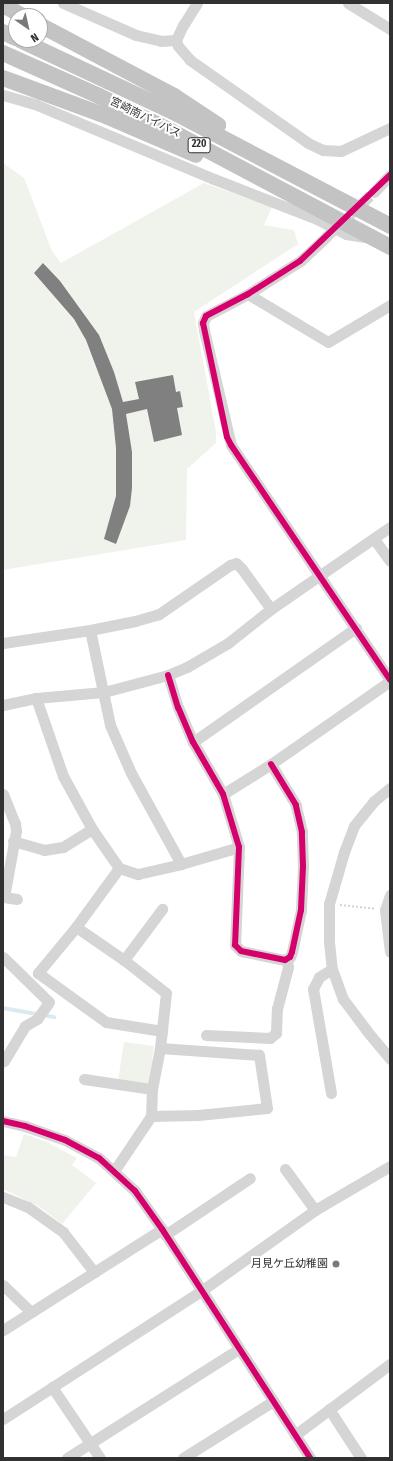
<!DOCTYPE html>
<meta charset="utf-8">
<style>
body{margin:0}
#map{position:relative;width:393px;height:1461px;overflow:hidden;background:#fff;font-family:"Fira Sans Condensed","Noto Sans JP",sans-serif}
div>[style]{position:absolute}
[style*='--x']{left:calc(var(--x)*1px);top:calc(var(--y)*1px);width:calc(var(--w)*1px);rotate:calc(var(--a)*1deg)}
.green>*{inset:0;background:#f0f3ec}
.stream>*{height:3.5px;margin:-1.75px;padding:0 1.75px;transform-origin:1.75px;border-radius:1.75px;background:#dde9f1}
.building>*{inset:0;background:#808080}
.minor-tunnel>*{height:11px;margin-top:-5.5px;transform-origin:0;background:repeating-linear-gradient(90deg,#d6d6d6 0 11px,transparent 0 16.5px)}
.path>*{height:2px;margin-top:-1px;transform-origin:0;background:repeating-linear-gradient(90deg,#d4d4d4 0 2px,transparent 0 4px)}
.minor>*{height:11px;margin:-5.5px;padding:0 5.5px;transform-origin:5.5px;border-radius:5.5px;background:#d5d5d5}
.highway>*{height:16px;margin:-8px;padding:0 8px;transform-origin:8px;border-radius:8px;background:#c3c3c3}
.cycleway>*{height:6px;margin:-3px;padding:0 3px;transform-origin:3px;border-radius:3px;background:#d6006c}
.dots>*{width:11px;height:11px;translate:-50% -50%;box-sizing:border-box;border:2px solid #fff;border-radius:50%}
span{translate:-50% -50%;white-space:nowrap;text-align:center;line-height:1.15;-webkit-text-stroke:4px #fff;paint-order:stroke}
.shield-label span{padding:1px 3px;background:#fff;border:1px solid;border-radius:3px;-webkit-text-stroke-width:0}
.shield-label{font-size:10px;color:#313131;font-weight:700}
.street-label{font-size:11px;color:#313131}
.poi-label{font-size:11px;color:#313131}
.right{translate:-100% -50%;text-align:right}
.frame{position:absolute;inset:0;border:4px solid #313131;pointer-events:none}
.north{position:absolute;left:8px;top:8px;width:40px;height:40px;box-sizing:border-box;background:#fff;border:1px solid #adadad;border-radius:50%;rotate:146deg;font-size:11px;font-weight:700;line-height:16px;text-align:center;color:#313131}
.north::after{content:'';display:block;margin:auto;width:14px;height:18px;background:#797979;clip-path:polygon(50% 0,100% 100%,50% 72%,0 100%)}
</style>
<div id="map">
<div class="green">
<i style="clip-path:polygon(3px 163px,24px 178px,52px 251px,61px 263px,204px 183px,272px 207px,264px 225px,294px 230px,298px 244px,194px 312px,216px 432px,216px 443px,187px 469px,186px 540px,3px 570px)"></i>
<i style="clip-path:polygon(124px 1042px,154px 1046px,149px 1082px,144px 1085px,118px 1081px)"></i>
<i style="clip-path:polygon(24px 1134px,47px 1142px,77px 1158px,72px 1165px,96px 1183px,62px 1224px,40px 1207px,3px 1189px,3px 1155px,16px 1157px)"></i>
</div>
<div class="stream">
<i style="--x:3;--y:1008;--w:52;--a:10"></i>
</div>
<div class="building">
<i style="clip-path:polygon(43px 263px,60px 281px,99px 335px,114px 372px,123px 402px,139px 399px,135px 382px,173px 375px,176px 392px,180px 391px,183px 407px,177px 408px,182px 435px,154px 442px,147px 409px,126px 414px,132px 452px,132px 488px,130px 506px,116px 544px,104px 539px,116px 496px,116px 448px,112px 409px,86px 340px,74px 319px,34px 273px)"></i>
</div>
<div class="minor-tunnel">
<i style="--x:326;--y:237;--w:66;--a:-43.2"></i>
</div>
<div class="path">
<i style="--x:340;--y:905;--w:36;--a:6"></i>
</div>
<div class="minor">
<i style="--x:63;--y:3;--w:80;--a:23.7"></i>
<i style="--x:136;--y:35;--w:26;--a:13"></i>
<i style="--x:161;--y:41;--w:15;--a:-4"></i>
<i style="--x:197;--y:3;--w:26;--a:122"></i>
<i style="--x:183;--y:25;--w:17;--a:115"></i>
<i style="--x:176;--y:40;--w:6;--a:72"></i>
<i style="--x:178;--y:46;--w:18;--a:49"></i>
<i style="--x:190;--y:60;--w:144;--a:35.1"></i>
<i style="--x:308;--y:143;--w:17;--a:25"></i>
<i style="--x:323;--y:150;--w:18;--a:3"></i>
<i style="--x:341;--y:151;--w:54;--a:-25.1"></i>
<i style="--x:348;--y:3;--w:49;--a:31.8"></i>
<i style="--x:3;--y:95;--w:35;--a:16"></i>
<i style="--x:37;--y:105;--w:192;--a:22.7"></i>
<i style="--x:214;--y:179;--w:110;--a:21.2"></i>
<i style="--x:317;--y:219;--w:33;--a:27"></i>
<i style="--x:346;--y:234;--w:19;--a:9"></i>
<i style="--x:374;--y:192;--w:23;--a:-47"></i>
<i style="--x:326;--y:237;--w:35;--a:137"></i>
<i style="--x:300;--y:261;--w:62;--a:147.6"></i>
<i style="--x:248;--y:294;--w:47;--a:152.4"></i>
<i style="--x:206;--y:316;--w:8;--a:113"></i>
<i style="--x:203;--y:323;--w:7;--a:82"></i>
<i style="--x:204;--y:330;--w:118;--a:76.8"></i>
<i style="--x:231;--y:445;--w:284;--a:55.9"></i>
<i style="--x:248;--y:294;--w:93;--a:31"></i>
<i style="--x:328;--y:342;--w:72;--a:-30.8"></i>
<i style="--x:374;--y:539;--w:27;--a:54"></i>
<i style="--x:90;--y:630;--w:97;--a:78.1"></i>
<i style="--x:110;--y:725;--w:52;--a:66.4"></i>
<i style="--x:131;--y:773;--w:104;--a:61.2"></i>
<i style="--x:3;--y:643;--w:88;--a:-8.5"></i>
<i style="--x:90;--y:630;--w:46;--a:-11.3"></i>
<i style="--x:135;--y:621;--w:25;--a:-16"></i>
<i style="--x:159;--y:614;--w:86;--a:-34.6"></i>
<i style="--x:230;--y:565;--w:6;--a:-18"></i>
<i style="--x:236;--y:563;--w:8;--a:45"></i>
<i style="--x:242;--y:569;--w:49;--a:54.1"></i>
<i style="--x:168;--y:675;--w:34;--a:73"></i>
<i style="--x:178;--y:707;--w:38;--a:67"></i>
<i style="--x:193;--y:742;--w:60;--a:60"></i>
<i style="--x:223;--y:794;--w:55;--a:73.2"></i>
<i style="--x:239;--y:847;--w:98;--a:92.3"></i>
<i style="--x:235;--y:945;--w:8;--a:45"></i>
<i style="--x:241;--y:951;--w:45;--a:11.6"></i>
<i style="--x:285;--y:960;--w:6;--a:-31"></i>
<i style="--x:290;--y:957;--w:5;--a:-68"></i>
<i style="--x:292;--y:952;--w:43;--a:-77.9"></i>
<i style="--x:301;--y:910;--w:44;--a:-87.4"></i>
<i style="--x:303;--y:866;--w:34;--a:-92"></i>
<i style="--x:302;--y:832;--w:28;--a:-103"></i>
<i style="--x:296;--y:805;--w:48;--a:-121.4"></i>
<i style="--x:36;--y:698;--w:83;--a:70.9"></i>
<i style="--x:63;--y:776;--w:60;--a:61.3"></i>
<i style="--x:92;--y:829;--w:47;--a:55.3"></i>
<i style="--x:119;--y:868;--w:20;--a:18"></i>
<i style="--x:138;--y:874;--w:44;--a:-13.1"></i>
<i style="--x:181;--y:864;--w:60;--a:-16.3"></i>
<i style="--x:3;--y:705;--w:34;--a:-12"></i>
<i style="--x:36;--y:698;--w:68;--a:-5"></i>
<i style="--x:104;--y:692;--w:66;--a:-14.9"></i>
<i style="--x:168;--y:675;--w:21;--a:-23"></i>
<i style="--x:187;--y:667;--w:48;--a:-30.3"></i>
<i style="--x:228;--y:643;--w:55;--a:-38.3"></i>
<i style="--x:271;--y:609;--w:145;--a:-34.6"></i>
<i style="--x:193;--y:742;--w:199;--a:-35"></i>
<i style="--x:390;--y:788;--w:21;--a:141"></i>
<i style="--x:374;--y:801;--w:32;--a:129"></i>
<i style="--x:354;--y:826;--w:28;--a:111"></i>
<i style="--x:344;--y:852;--w:54;--a:106.1"></i>
<i style="--x:329;--y:904;--w:38;--a:90"></i>
<i style="--x:329;--y:942;--w:27;--a:84"></i>
<i style="--x:332;--y:969;--w:32;--a:70"></i>
<i style="--x:343;--y:999;--w:39;--a:53"></i>
<i style="--x:366;--y:1030;--w:38;--a:50"></i>
<i style="--x:3;--y:794;--w:31;--a:68"></i>
<i style="--x:15;--y:823;--w:8;--a:83"></i>
<i style="--x:16;--y:831;--w:67;--a:100.3"></i>
<i style="--x:4;--y:897;--w:13;--a:9"></i>
<i style="--x:223;--y:794;--w:57;--a:-32"></i>
<i style="--x:271;--y:764;--w:145;--a:-34.9"></i>
<i style="--x:13;--y:841;--w:32;--a:16"></i>
<i style="--x:44;--y:850;--w:19;--a:-9"></i>
<i style="--x:63;--y:847;--w:34;--a:-32"></i>
<i style="--x:119;--y:868;--w:73;--a:126.1"></i>
<i style="--x:76;--y:927;--w:60;--a:129.6"></i>
<i style="--x:38;--y:973;--w:84;--a:35.8"></i>
<i style="--x:106;--y:1022;--w:57;--a:9.1"></i>
<i style="--x:390;--y:895;--w:16;--a:108"></i>
<i style="--x:385;--y:910;--w:42;--a:83.2"></i>
<i style="--x:76;--y:927;--w:58;--a:34.5"></i>
<i style="--x:124;--y:960;--w:53;--a:38.2"></i>
<i style="--x:166;--y:993;--w:55;--a:96.2"></i>
<i style="--x:160;--y:1048;--w:42;--a:101"></i>
<i style="--x:152;--y:1089;--w:27;--a:92"></i>
<i style="--x:151;--y:1116;--w:66;--a:123.9"></i>
<i style="--x:3;--y:957;--w:64;--a:44.4"></i>
<i style="--x:49;--y:1002;--w:21;--a:125"></i>
<i style="--x:37;--y:1019;--w:14;--a:150"></i>
<i style="--x:25;--y:1026;--w:41;--a:121"></i>
<i style="--x:124;--y:960;--w:64;--a:-53.3"></i>
<i style="--x:206;--y:1035;--w:64;--a:2.7"></i>
<i style="--x:270;--y:1038;--w:8;--a:-40"></i>
<i style="--x:276;--y:1033;--w:24;--a:-88"></i>
<i style="--x:277;--y:1009;--w:43;--a:-75.3"></i>
<i style="--x:288;--y:967;--w:8;--a:-97"></i>
<i style="--x:84;--y:1079;--w:69;--a:8.4"></i>
<i style="--x:331;--y:1093;--w:106;--a:-99.8"></i>
<i style="--x:313;--y:989;--w:13;--a:-63"></i>
<i style="--x:319;--y:977;--w:15;--a:-32"></i>
<i style="--x:151;--y:1116;--w:47;--a:-1.2"></i>
<i style="--x:198;--y:1115;--w:69;--a:-5.8"></i>
<i style="--x:267;--y:1108;--w:54;--a:-98.6"></i>
<i style="--x:259;--y:1055;--w:99;--a:-176"></i>
<i style="--x:3;--y:1121;--w:23;--a:13"></i>
<i style="--x:25;--y:1126;--w:42;--a:19.3"></i>
<i style="--x:65;--y:1140;--w:38;--a:28"></i>
<i style="--x:99;--y:1158;--w:49;--a:42.5"></i>
<i style="--x:135;--y:1191;--w:47;--a:54.6"></i>
<i style="--x:162;--y:1229;--w:273;--a:57.1"></i>
<i style="--x:285;--y:1169;--w:51;--a:53.8"></i>
<i style="--x:3;--y:1197;--w:27;--a:22"></i>
<i style="--x:28;--y:1207;--w:43;--a:35.5"></i>
<i style="--x:63;--y:1232;--w:51;--a:52.2"></i>
<i style="--x:165;--y:1235;--w:102;--a:-33.8"></i>
<i style="--x:3;--y:1285;--w:39;--a:44"></i>
<i style="--x:3;--y:1330;--w:188;--a:-32.4"></i>
<i style="--x:52;--y:1387;--w:86;--a:55.9"></i>
<i style="--x:329;--y:1409;--w:59;--a:56.9"></i>
<i style="--x:3;--y:1419;--w:236;--a:-32.9"></i>
<i style="--x:201;--y:1291;--w:140;--a:-35.4"></i>
<i style="--x:315;--y:1210;--w:87;--a:-30.4"></i>
<i style="--x:295;--y:1435;--w:119;--a:-36.8"></i>
<i style="--x:67;--y:1458;--w:204;--a:-32.4"></i>
<i style="--x:183;--y:1458;--w:107;--a:-32.3"></i>
</div>
<div class="highway">
<i style="--x:3;--y:5;--w:23;--a:29"></i>
<i style="--x:40;--y:25;--w:152;--a:27.9"></i>
<i style="--x:174;--y:96;--w:53;--a:33.4"></i>
<i style="--x:3;--y:32;--w:14;--a:25"></i>
<i style="--x:20;--y:40;--w:174;--a:25.2"></i>
<i style="--x:177;--y:114;--w:241;--a:27.7"></i>
<i style="--x:3;--y:53;--w:105;--a:24.1"></i>
<i style="--x:99;--y:96;--w:80;--a:25.9"></i>
<i style="--x:171;--y:131;--w:248;--a:27.9"></i>
<i style="--x:3;--y:78;--w:104;--a:20.2"></i>
<i style="--x:101;--y:114;--w:103;--a:23.3"></i>
</div>
<div class="cycleway">
<i style="--x:390;--y:175;--w:124;--a:136.3"></i>
<i style="--x:300;--y:261;--w:62;--a:147.6"></i>
<i style="--x:248;--y:294;--w:47;--a:152.4"></i>
<i style="--x:206;--y:316;--w:8;--a:113"></i>
<i style="--x:203;--y:323;--w:116;--a:78.1"></i>
<i style="--x:227;--y:437;--w:9;--a:63"></i>
<i style="--x:231;--y:445;--w:284;--a:55.9"></i>
<i style="--x:168;--y:675;--w:34;--a:73"></i>
<i style="--x:178;--y:707;--w:38;--a:67"></i>
<i style="--x:193;--y:742;--w:60;--a:60"></i>
<i style="--x:223;--y:794;--w:55;--a:73.2"></i>
<i style="--x:239;--y:847;--w:98;--a:92.3"></i>
<i style="--x:235;--y:945;--w:8;--a:45"></i>
<i style="--x:241;--y:951;--w:45;--a:11.6"></i>
<i style="--x:285;--y:960;--w:6;--a:-31"></i>
<i style="--x:290;--y:957;--w:5;--a:-68"></i>
<i style="--x:292;--y:952;--w:43;--a:-77.9"></i>
<i style="--x:301;--y:910;--w:44;--a:-87.4"></i>
<i style="--x:303;--y:866;--w:34;--a:-92"></i>
<i style="--x:302;--y:832;--w:28;--a:-103"></i>
<i style="--x:296;--y:805;--w:48;--a:-121.4"></i>
<i style="--x:3;--y:1121;--w:23;--a:13"></i>
<i style="--x:25;--y:1126;--w:42;--a:19.3"></i>
<i style="--x:65;--y:1140;--w:38;--a:28"></i>
<i style="--x:99;--y:1158;--w:49;--a:42.5"></i>
<i style="--x:135;--y:1191;--w:47;--a:54.6"></i>
<i style="--x:162;--y:1229;--w:273;--a:57.1"></i>
</div>
<div class="dots">
<i style="left:336px;top:1264px;background:#797979"></i>
</div>
<div class="shield-label">
<span style="left:199px;top:145px">220</span>
</div>
<div class="street-label">
<span style="left:145px;top:118px;rotate:26deg">宮崎南バイパス</span>
</div>
<div class="poi-label">
<span class="right" style="left:328px;top:1264px">月見ケ丘幼稚園</span>
</div>
<div class="frame"></div>
<div class="north">N</div>
</div>
